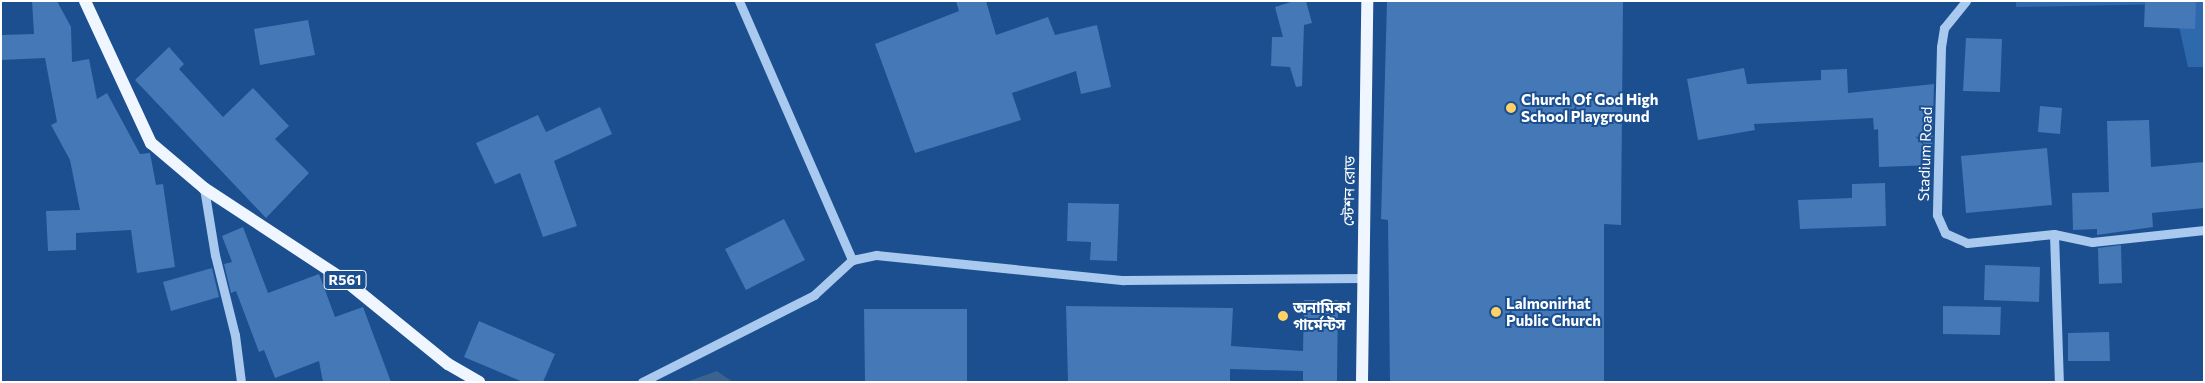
<!DOCTYPE html>
<meta charset="utf-8">
<style>
body{margin:0}
#map{position:relative;width:2205px;height:383px;overflow:hidden;background:#1b4f8f;font-family:Commissioner,"Noto Sans Bengali",sans-serif}
div>[style]{position:absolute}
[style*='--x']{left:calc(var(--x)*1px);top:calc(var(--y)*1px);width:calc(var(--w)*1px);rotate:calc(var(--a)*1deg)}
.green>*{inset:0;background:#2e69ad}
.water>*{inset:0;background:#3c6290}
.building>*{inset:0;background:#4478b7}
.minor>*{height:9px;margin:-4.5px;padding:0 4.5px;transform-origin:4.5px;border-radius:4.5px;background:#a9c9ee}
.major>*{height:12px;margin:-6px;padding:0 6px;transform-origin:6px;border-radius:6px;background:#f0f6ff}
.dots>*{width:14px;height:14px;translate:-50% -50%;box-sizing:border-box;border:2px solid #1b4f8f;border-radius:50%}
span{translate:-50% -50%;white-space:nowrap;text-align:center;line-height:1.15;-webkit-text-stroke:4px #1b4f8f;paint-order:stroke}
.shield-label span{padding:1px 4px;background:#1b4f8f;border:1px solid;border-radius:4px;-webkit-text-stroke-width:0}
.shield-label{font-size:14px;color:#fff;font-weight:700}
.poi-label{font-size:15px;color:#fff;font-weight:700}
.left{translate:0 -50%;text-align:left}
.street-label{font-size:15px;color:#fff}
.frame{position:absolute;inset:0;border:2px solid #fff;pointer-events:none}
</style>
<div id="map">
<div class="green">
<i style="clip-path:polygon(2016px 1px,2204px 1px,2204px 67px,2188px 67px,2174px 4px,2016px 7px)"></i>
</div>
<div class="water">
<i style="clip-path:polygon(717px 371px,733px 382px,686px 382px)"></i>
</div>
<div class="building">
<i style="clip-path:polygon(32px 1px,57px 1px,71px 27px,72px 62px,89px 59px,97px 99px,107px 93px,140px 154px,150px 153px,156px 185px,163px 184px,175px 267px,137px 273px,131px 230px,76px 233px,76px 250px,48px 251px,46px 211px,80px 210px,70px 160px,51px 125px,57px 122px,45px 58px,1px 60px,1px 35px,34px 34px)"></i>
<i style="clip-path:polygon(956px 1px,986px 1px,996px 35px,1048px 17px,1055px 35px,1097px 25px,1111px 87px,1081px 94px,1076px 71px,1012px 93px,1021px 120px,915px 153px,875px 44px,959px 11px)"></i>
<i style="clip-path:polygon(1294px 1px,1306px 1px,1312px 23px,1304px 25px,1302px 86px,1296px 87px,1290px 67px,1271px 66px,1272px 37px,1283px 37px,1275px 7px)"></i>
<i style="clip-path:polygon(1387px 1px,1623px 1px,1621px 225px,1604px 224px,1604px 382px,1390px 382px,1388px 220px,1381px 219px)"></i>
<i style="clip-path:polygon(2145px 1px,2196px 1px,2195px 29px,2144px 27px)"></i>
<i style="clip-path:polygon(308px 20px,315px 55px,260px 65px,254px 29px)"></i>
<i style="clip-path:polygon(1966px 38px,2002px 39px,2000px 92px,1963px 91px)"></i>
<i style="clip-path:polygon(169px 47px,184px 64px,179px 69px,223px 117px,253px 88px,289px 126px,275px 139px,309px 173px,266px 218px,135px 80px)"></i>
<i style="clip-path:polygon(1744px 68px,1747px 84px,1821px 80px,1821px 70px,1847px 69px,1848px 93px,1934px 84px,1932px 165px,1879px 167px,1878px 129px,1874px 130px,1873px 118px,1754px 124px,1755px 130px,1698px 140px,1687px 79px)"></i>
<i style="clip-path:polygon(2040px 106px,2062px 108px,2060px 134px,2038px 132px)"></i>
<i style="clip-path:polygon(600px 107px,612px 134px,554px 161px,577px 226px,543px 237px,520px 173px,495px 184px,476px 143px,538px 115px,546px 132px)"></i>
<i style="clip-path:polygon(2149px 120px,2151px 167px,2204px 162px,2204px 208px,2152px 213px,2153px 227px,2097px 235px,2097px 229px,2073px 230px,2072px 193px,2109px 192px,2107px 121px)"></i>
<i style="clip-path:polygon(2047px 148px,2052px 205px,1966px 213px,1961px 156px)"></i>
<i style="clip-path:polygon(1885px 183px,1886px 226px,1800px 229px,1798px 200px,1852px 198px,1852px 184px)"></i>
<i style="clip-path:polygon(1068px 203px,1119px 204px,1117px 261px,1090px 260px,1091px 242px,1067px 241px)"></i>
<i style="clip-path:polygon(784px 219px,805px 260px,746px 290px,725px 249px)"></i>
<i style="clip-path:polygon(243px 227px,268px 293px,319px 274px,335px 317px,363px 307px,391px 382px,323px 382px,319px 361px,275px 378px,264px 350px,259px 352px,236px 291px,231px 293px,224px 264px,232px 262px,222px 236px)"></i>
<i style="clip-path:polygon(2121px 245px,2122px 283px,2099px 284px,2098px 248px)"></i>
<i style="clip-path:polygon(1985px 265px,2040px 267px,2039px 302px,1984px 300px)"></i>
<i style="clip-path:polygon(212px 268px,219px 297px,171px 311px,163px 282px)"></i>
<i style="clip-path:polygon(1304px 300px,1338px 300px,1337px 382px,1303px 382px,1303px 371px,1230px 369px,1230px 382px,1068px 382px,1066px 306px,1233px 308px,1231px 346px,1303px 351px)"></i>
<i style="clip-path:polygon(1943px 306px,2001px 307px,2000px 335px,1943px 334px)"></i>
<i style="clip-path:polygon(864px 309px,967px 309px,967px 382px,865px 382px)"></i>
<i style="clip-path:polygon(479px 321px,555px 354px,543px 382px,523px 382px,464px 357px)"></i>
<i style="clip-path:polygon(2109px 332px,2110px 361px,2068px 361px,2068px 333px)"></i>
</div>
<div class="minor">
<i style="--x:739;--y:1;--w:283;--a:66.4"></i>
<i style="--x:1966;--y:1;--w:35;--a:129"></i>
<i style="--x:1944;--y:28;--w:19;--a:99"></i>
<i style="--x:1941;--y:47;--w:168;--a:91.4"></i>
<i style="--x:1937;--y:215;--w:20;--a:66"></i>
<i style="--x:1945;--y:233;--w:24;--a:24"></i>
<i style="--x:1967;--y:243;--w:87;--a:-5.9"></i>
<i style="--x:2054;--y:234;--w:39;--a:12"></i>
<i style="--x:2092;--y:242;--w:113;--a:-6.1"></i>
<i style="--x:204;--y:188;--w:68;--a:80.7"></i>
<i style="--x:215;--y:255;--w:82;--a:76"></i>
<i style="--x:235;--y:335;--w:47;--a:82.7"></i>
<i style="--x:2054;--y:234;--w:148;--a:88.1"></i>
<i style="--x:642;--y:382;--w:193;--a:-26.8"></i>
<i style="--x:814;--y:295;--w:52;--a:-42.6"></i>
<i style="--x:852;--y:260;--w:25;--a:-12"></i>
<i style="--x:876;--y:255;--w:249;--a:5.8"></i>
<i style="--x:1124;--y:280;--w:240;--a:-0.5"></i>
</div>
<div class="major">
<i style="--x:85;--y:1;--w:157;--a:65.1"></i>
<i style="--x:151;--y:143;--w:70;--a:40.3"></i>
<i style="--x:204;--y:188;--w:171;--a:33.3"></i>
<i style="--x:347;--y:282;--w:130;--a:39.1"></i>
<i style="--x:448;--y:364;--w:36;--a:30"></i>
<i style="--x:1362;--y:382;--w:381;--a:-89.2"></i>
</div>
<div class="dots">
<i style="left:1511px;top:108px;background:#ffd166"></i>
<i style="left:1496px;top:312px;background:#ffd166"></i>
<i style="left:1283px;top:316px;background:#ffd166"></i>
</div>
<div class="shield-label">
<span style="left:345px;top:280px">R561</span>
</div>
<div class="poi-label">
<span class="left" style="left:1521px;top:108px">Church Of God High<br>School Playground</span>
<span class="left" style="left:1506px;top:312px">Lalmonirhat<br>Public Church</span>
<span class="left" style="left:1293px;top:316px">অনামিকা<br>গার্মেন্টস</span>
</div>
<div class="street-label">
<span style="left:1925px;top:154px;rotate:-88deg">Stadium Road</span>
<span style="left:1349px;top:191px;rotate:-89deg">স্টেশন রোড</span>
</div>
<div class="frame"></div>
</div>
